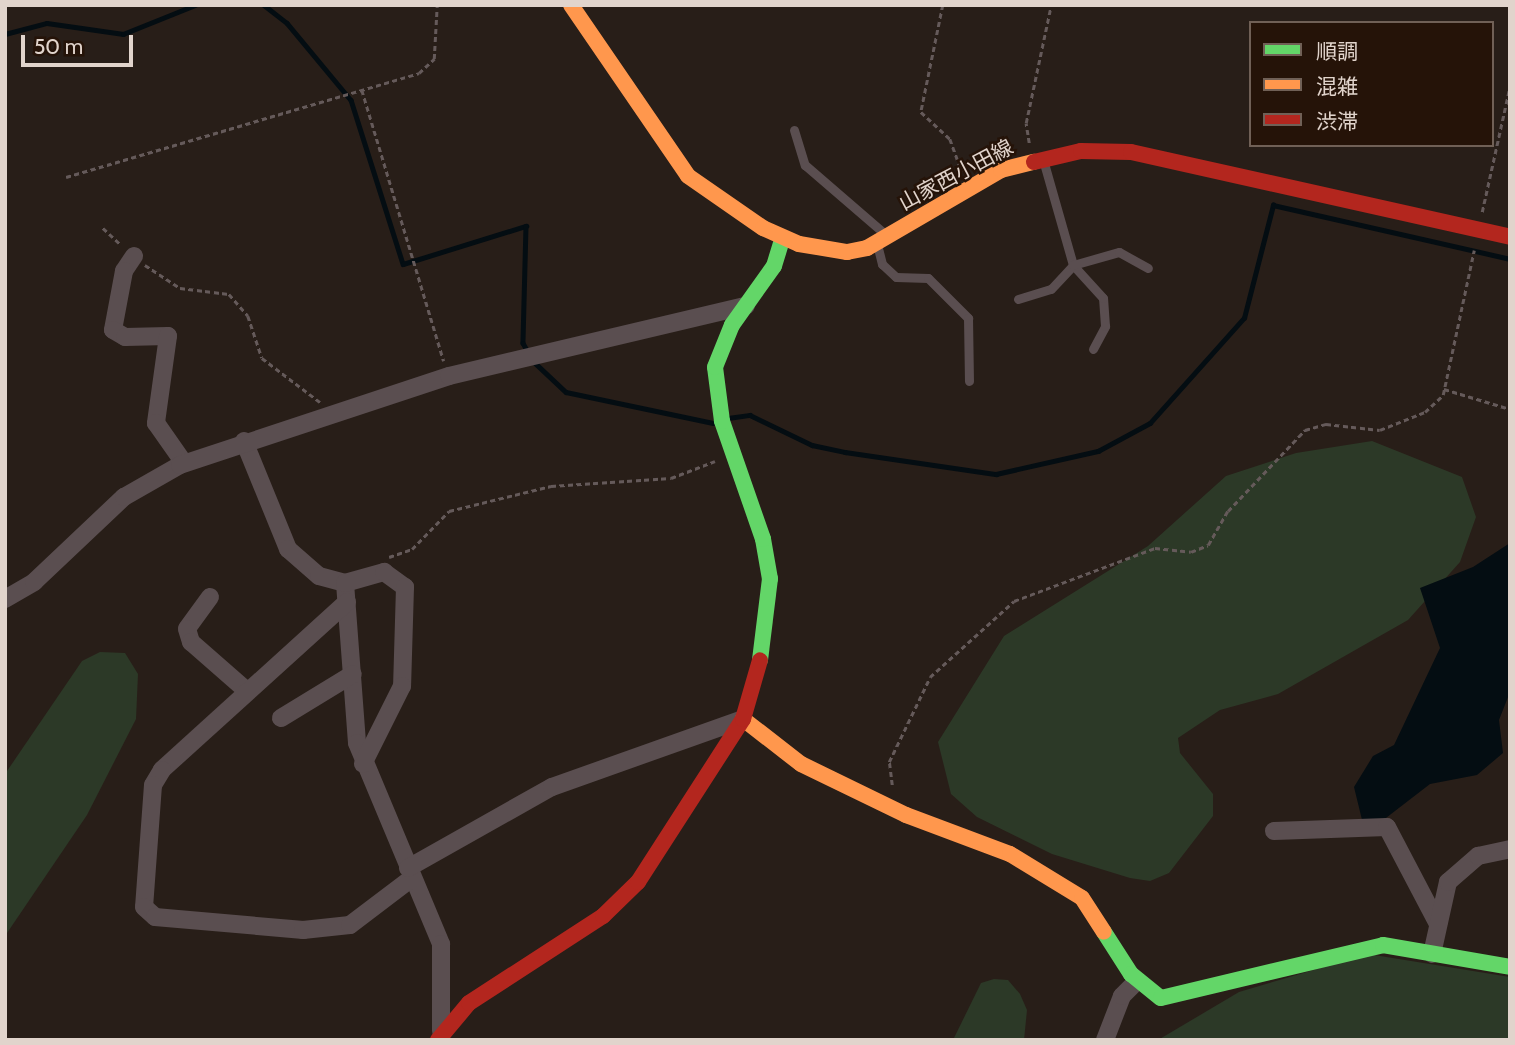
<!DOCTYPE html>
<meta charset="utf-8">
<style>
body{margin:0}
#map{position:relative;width:1515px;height:1045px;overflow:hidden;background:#281e18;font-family:Cabin,"Noto Sans JP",sans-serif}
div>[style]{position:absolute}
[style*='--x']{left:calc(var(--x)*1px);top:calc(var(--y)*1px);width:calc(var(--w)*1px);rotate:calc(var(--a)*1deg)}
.green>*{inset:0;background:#2c3927}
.water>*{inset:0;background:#040d12}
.stream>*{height:4.5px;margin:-2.25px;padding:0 2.25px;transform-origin:2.25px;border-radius:2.25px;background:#040d12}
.path>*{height:2.5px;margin-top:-1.25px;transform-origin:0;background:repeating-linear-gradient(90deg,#655a5a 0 5px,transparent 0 8.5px)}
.lane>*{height:9px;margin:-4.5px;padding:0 4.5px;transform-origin:4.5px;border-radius:4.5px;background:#5a4e50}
.street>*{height:18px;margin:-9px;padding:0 9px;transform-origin:9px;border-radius:9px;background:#5a4e50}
.fast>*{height:16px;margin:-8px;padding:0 8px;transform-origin:8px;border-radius:8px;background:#63d668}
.slow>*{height:16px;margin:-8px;padding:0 8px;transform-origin:8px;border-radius:8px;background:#ff974d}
.jam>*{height:16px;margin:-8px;padding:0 8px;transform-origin:8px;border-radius:8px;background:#b3261e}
span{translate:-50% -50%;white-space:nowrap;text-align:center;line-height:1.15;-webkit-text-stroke:5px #251308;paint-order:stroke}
.street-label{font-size:21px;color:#e1d4cc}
.frame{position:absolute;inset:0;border:7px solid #e1d4cc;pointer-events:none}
.legend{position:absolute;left:1249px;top:21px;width:245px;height:126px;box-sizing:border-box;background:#251308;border:2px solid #706056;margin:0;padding:9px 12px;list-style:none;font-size:21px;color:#e1d4cc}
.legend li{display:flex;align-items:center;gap:14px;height:35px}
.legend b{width:35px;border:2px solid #706056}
.scale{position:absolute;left:21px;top:35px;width:112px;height:32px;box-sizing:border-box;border:4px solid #e1d4cc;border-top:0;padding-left:9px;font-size:21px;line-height:24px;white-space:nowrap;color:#e1d4cc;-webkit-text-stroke:5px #251308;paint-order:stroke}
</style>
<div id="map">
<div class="green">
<i style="clip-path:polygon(1372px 441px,1462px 477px,1476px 517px,1460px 562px,1408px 620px,1278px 694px,1220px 710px,1178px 738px,1180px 753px,1213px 794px,1213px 816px,1169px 873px,1150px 881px,1130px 878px,1052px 854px,977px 817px,951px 794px,938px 742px,1004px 636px,1148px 546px,1226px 476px,1296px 453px)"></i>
<i style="clip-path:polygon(100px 652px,125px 653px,138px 674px,136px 719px,87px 815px,5px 936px,5px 774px,82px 661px)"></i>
<i style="clip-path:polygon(1368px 954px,1510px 977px,1510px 1040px,1158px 1040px,1239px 992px)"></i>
<i style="clip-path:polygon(994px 979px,1008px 980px,1020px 994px,1027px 1010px,1024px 1040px,953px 1040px,981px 983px)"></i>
</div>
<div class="water">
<i style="clip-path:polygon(1510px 543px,1510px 692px,1499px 720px,1503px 753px,1477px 775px,1430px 784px,1382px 821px,1363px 824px,1354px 787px,1373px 756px,1394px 745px,1440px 648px,1420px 588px,1473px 567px)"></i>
</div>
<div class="stream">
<i style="--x:264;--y:5;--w:29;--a:38"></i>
<i style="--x:287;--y:23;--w:100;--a:50.3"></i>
<i style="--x:351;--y:100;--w:172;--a:72.4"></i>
<i style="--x:403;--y:264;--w:129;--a:-17.2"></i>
<i style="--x:526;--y:226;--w:117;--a:91.5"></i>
<i style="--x:523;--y:343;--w:13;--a:61"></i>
<i style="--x:5;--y:34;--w:43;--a:-14.7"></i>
<i style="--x:47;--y:23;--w:77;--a:8.2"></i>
<i style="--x:123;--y:34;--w:78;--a:-21.9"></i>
<i style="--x:533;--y:361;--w:45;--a:43.2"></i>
<i style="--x:566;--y:392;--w:150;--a:11.9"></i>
<i style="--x:728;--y:418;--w:22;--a:-8"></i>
<i style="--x:750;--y:415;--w:69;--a:25.8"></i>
<i style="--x:812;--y:445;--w:34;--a:12"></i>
<i style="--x:845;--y:452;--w:153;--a:8.3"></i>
<i style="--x:996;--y:474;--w:105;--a:-12.7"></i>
<i style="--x:1098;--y:451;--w:59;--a:-28.3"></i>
<i style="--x:1150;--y:423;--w:141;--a:-48.2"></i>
<i style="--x:1244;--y:318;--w:117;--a:-75.6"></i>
<i style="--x:1273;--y:205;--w:243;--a:12.8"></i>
</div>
<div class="path">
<i style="--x:943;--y:5;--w:109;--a:101.6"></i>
<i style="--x:921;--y:112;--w:40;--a:43"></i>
<i style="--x:950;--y:139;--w:35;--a:70"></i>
<i style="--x:362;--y:90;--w:283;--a:73.2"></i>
<i style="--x:1029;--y:143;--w:20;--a:-99"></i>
<i style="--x:1026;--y:123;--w:121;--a:-78"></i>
<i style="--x:66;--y:177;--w:368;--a:-16.4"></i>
<i style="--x:419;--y:73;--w:21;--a:-43"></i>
<i style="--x:434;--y:59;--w:54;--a:-86.8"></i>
<i style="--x:1482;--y:212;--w:129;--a:-77.5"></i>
<i style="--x:103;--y:228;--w:25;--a:43"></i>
<i style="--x:145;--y:265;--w:42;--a:33.3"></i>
<i style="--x:180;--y:288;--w:49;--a:7"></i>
<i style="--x:229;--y:294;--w:29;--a:49"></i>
<i style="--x:248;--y:316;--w:44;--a:71.6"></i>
<i style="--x:262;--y:358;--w:73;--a:37.2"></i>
<i style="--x:1444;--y:389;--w:69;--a:16.9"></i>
<i style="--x:389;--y:557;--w:24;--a:-19"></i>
<i style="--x:412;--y:549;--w:53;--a:-45.8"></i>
<i style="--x:449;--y:511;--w:105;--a:-13.8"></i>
<i style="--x:551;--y:486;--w:120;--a:-3.8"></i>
<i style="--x:671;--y:478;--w:47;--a:-21.1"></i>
<i style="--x:892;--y:785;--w:23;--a:-97"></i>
<i style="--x:889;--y:762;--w:94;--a:-64.2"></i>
<i style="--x:930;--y:677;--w:113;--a:-42.1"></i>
<i style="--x:1014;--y:601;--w:151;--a:-20.6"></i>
<i style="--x:1155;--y:548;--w:36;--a:6"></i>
<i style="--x:1191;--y:552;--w:18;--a:-22"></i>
<i style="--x:1208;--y:545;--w:39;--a:-60"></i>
<i style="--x:1228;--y:511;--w:112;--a:-46.5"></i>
<i style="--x:1305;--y:430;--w:22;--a:-16"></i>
<i style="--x:1326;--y:424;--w:54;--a:6.3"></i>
<i style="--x:1380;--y:430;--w:48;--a:-21.8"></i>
<i style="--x:1425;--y:412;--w:25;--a:-43"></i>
<i style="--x:1443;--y:395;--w:148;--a:-77.9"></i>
</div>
<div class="lane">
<i style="--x:794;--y:130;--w:37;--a:73"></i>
<i style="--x:805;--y:165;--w:107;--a:40.8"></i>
<i style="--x:877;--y:244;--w:21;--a:76"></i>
<i style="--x:882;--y:264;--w:19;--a:43"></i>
<i style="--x:896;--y:277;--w:32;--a:2"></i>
<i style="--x:928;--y:278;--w:57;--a:45"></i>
<i style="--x:968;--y:318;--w:63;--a:89.1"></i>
<i style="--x:1018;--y:299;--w:34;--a:-17"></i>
<i style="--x:1051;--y:289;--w:33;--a:-47"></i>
<i style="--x:1073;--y:265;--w:106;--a:-105.9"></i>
<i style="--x:1093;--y:349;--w:26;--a:-62"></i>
<i style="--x:1105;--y:326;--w:28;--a:-94"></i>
<i style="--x:1103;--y:298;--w:45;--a:-132.3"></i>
<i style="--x:1073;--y:265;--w:48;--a:-15.8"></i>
<i style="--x:1119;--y:252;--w:33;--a:29"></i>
</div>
<div class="street">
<i style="--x:134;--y:256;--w:18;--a:124"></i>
<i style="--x:124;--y:271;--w:60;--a:100.6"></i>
<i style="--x:113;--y:330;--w:14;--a:30"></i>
<i style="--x:125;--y:337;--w:43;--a:-1.3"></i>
<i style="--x:168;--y:336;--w:88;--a:97.9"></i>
<i style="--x:156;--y:423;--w:49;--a:55"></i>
<i style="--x:244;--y:441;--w:117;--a:67.8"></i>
<i style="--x:288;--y:549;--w:41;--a:41.1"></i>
<i style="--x:319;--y:576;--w:27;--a:15"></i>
<i style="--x:345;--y:583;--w:160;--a:85.7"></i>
<i style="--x:357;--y:743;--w:218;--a:67.3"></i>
<i style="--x:441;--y:944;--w:87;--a:90"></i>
<i style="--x:345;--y:583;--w:41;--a:-15.8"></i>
<i style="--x:384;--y:572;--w:26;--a:36"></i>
<i style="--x:405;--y:587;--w:99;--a:91.7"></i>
<i style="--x:402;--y:686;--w:87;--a:116.6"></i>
<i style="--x:210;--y:597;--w:39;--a:126"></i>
<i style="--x:187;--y:629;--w:14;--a:73"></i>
<i style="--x:191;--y:642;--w:74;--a:41.2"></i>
<i style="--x:5;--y:599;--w:34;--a:-30"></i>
<i style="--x:34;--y:582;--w:124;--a:-43.4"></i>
<i style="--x:124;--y:497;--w:64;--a:-29.7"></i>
<i style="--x:180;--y:465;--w:283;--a:-18.3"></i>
<i style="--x:449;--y:376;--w:305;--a:-13.3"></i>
<i style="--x:347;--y:602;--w:250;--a:137.8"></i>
<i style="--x:162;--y:770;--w:17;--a:121"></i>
<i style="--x:153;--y:785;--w:122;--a:94.2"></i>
<i style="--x:144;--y:907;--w:15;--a:42"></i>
<i style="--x:155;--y:917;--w:149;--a:5"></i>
<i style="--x:303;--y:930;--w:47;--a:-6.1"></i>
<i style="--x:350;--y:925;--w:78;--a:-37.2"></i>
<i style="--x:281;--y:718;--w:84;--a:-31.4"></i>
<i style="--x:1274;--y:831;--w:113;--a:-2"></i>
<i style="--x:1387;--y:827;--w:110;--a:62.3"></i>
<i style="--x:408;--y:868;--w:165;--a:-29.4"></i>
<i style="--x:552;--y:787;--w:203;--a:-19.6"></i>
<i style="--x:1432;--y:954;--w:74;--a:-77.5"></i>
<i style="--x:1448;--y:882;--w:40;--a:-41"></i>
<i style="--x:1478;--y:856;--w:33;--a:-12"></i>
<i style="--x:1105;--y:1040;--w:47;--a:-68.9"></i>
<i style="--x:1122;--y:996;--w:21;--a:-45"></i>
</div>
<div class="fast">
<i style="--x:760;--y:660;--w:82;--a:-83"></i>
<i style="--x:770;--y:579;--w:41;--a:-99.9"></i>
<i style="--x:763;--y:539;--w:125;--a:-109.2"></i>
<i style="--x:722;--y:421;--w:54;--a:-97.4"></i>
<i style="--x:715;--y:367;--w:45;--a:-68"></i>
<i style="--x:732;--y:325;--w:72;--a:-54.6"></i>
<i style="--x:774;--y:266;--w:28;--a:-73"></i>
<i style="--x:1104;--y:932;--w:50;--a:57.3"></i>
<i style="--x:1131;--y:974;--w:38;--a:39"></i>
<i style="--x:1161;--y:998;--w:228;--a:-13.4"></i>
<i style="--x:1383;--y:945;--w:129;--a:9.8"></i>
</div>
<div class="slow">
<i style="--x:571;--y:5;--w:207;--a:55.6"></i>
<i style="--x:688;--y:176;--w:91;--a:34.7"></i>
<i style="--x:763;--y:228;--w:39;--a:24"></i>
<i style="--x:799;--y:244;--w:49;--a:9.5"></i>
<i style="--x:847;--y:252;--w:20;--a:-11"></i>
<i style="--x:867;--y:248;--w:155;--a:-30.2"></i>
<i style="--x:1001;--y:170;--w:34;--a:-14"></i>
<i style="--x:743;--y:719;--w:73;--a:37.8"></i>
<i style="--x:801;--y:764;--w:117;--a:25.9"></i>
<i style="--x:906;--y:815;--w:111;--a:20.6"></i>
<i style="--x:1010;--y:854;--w:84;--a:31.4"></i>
<i style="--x:1082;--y:898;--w:40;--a:57.1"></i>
</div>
<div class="jam">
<i style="--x:1034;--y:162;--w:48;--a:-13.2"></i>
<i style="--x:1081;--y:151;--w:50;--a:1.1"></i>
<i style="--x:1131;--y:152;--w:388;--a:12.6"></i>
<i style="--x:438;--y:1040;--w:48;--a:-50"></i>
<i style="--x:469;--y:1003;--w:160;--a:-33"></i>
<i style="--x:603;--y:916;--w:49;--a:-44.2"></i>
<i style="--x:638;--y:882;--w:194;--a:-57.2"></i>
<i style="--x:743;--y:719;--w:61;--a:-73.9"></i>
</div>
<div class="street-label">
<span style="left:956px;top:175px;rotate:-28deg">山家西小田線</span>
</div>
<div class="frame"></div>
<ul class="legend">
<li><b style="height:9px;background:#63d668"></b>順調</li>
<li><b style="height:9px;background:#ff974d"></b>混雑</li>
<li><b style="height:9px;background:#b3261e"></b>渋滞</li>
</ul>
<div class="scale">50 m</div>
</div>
